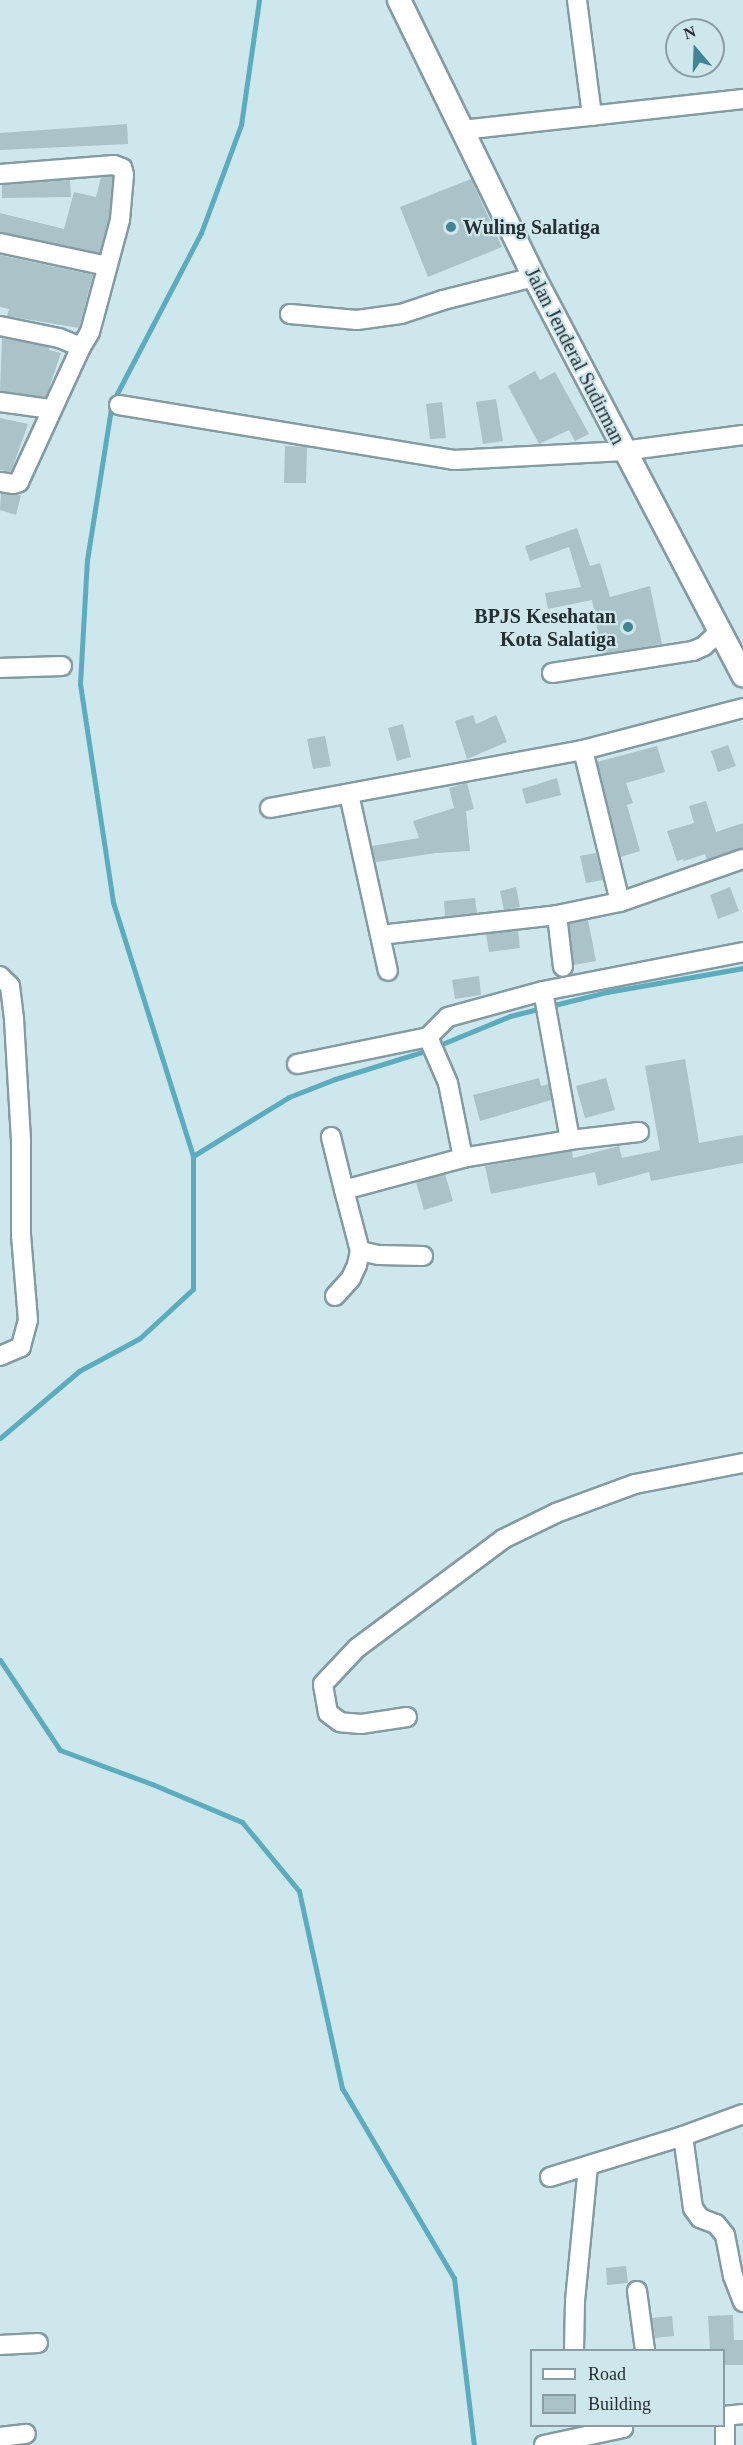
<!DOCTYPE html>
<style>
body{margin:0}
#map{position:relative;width:743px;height:2445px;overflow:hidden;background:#cee7ed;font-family:Georgia,serif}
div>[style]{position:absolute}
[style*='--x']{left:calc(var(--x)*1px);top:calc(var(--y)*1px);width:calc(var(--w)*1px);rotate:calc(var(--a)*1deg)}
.stream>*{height:5px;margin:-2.5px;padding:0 2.5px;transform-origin:2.5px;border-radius:2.5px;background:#5bacbf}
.building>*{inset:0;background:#aac3c9}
.roads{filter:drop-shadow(2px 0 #839ba1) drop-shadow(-2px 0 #839ba1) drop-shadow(0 2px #839ba1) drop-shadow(0 -2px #839ba1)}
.minor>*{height:18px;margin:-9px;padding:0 9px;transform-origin:9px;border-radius:9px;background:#fff}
.major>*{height:22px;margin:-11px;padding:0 11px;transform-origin:11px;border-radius:11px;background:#fff}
.dots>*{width:16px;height:16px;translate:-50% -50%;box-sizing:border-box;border:3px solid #cee7ed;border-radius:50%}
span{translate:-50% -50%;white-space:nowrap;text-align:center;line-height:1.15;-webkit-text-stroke:4.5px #cee7ed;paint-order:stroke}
.poi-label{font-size:20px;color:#262f32;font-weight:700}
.left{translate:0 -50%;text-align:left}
.right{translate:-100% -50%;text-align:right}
.street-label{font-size:20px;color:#262f32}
.legend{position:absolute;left:530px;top:2349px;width:195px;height:78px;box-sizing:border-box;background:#cee7ed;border:2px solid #8b9da2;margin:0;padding:8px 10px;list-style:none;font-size:18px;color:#262f32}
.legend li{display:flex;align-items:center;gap:12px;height:30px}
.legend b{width:30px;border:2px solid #8b9da2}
.north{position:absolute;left:665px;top:18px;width:60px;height:60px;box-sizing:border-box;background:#cee7ed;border:2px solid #8b9da2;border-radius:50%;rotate:341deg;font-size:16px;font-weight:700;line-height:24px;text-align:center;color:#262f32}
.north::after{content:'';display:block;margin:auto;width:21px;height:27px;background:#418494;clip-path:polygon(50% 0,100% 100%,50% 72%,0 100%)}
</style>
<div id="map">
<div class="stream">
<i style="--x:550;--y:1006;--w:59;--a:-13.8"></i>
<i style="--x:607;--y:992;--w:138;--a:-10"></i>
<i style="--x:193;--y:1156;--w:113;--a:-31.6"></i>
<i style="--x:289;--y:1097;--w:49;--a:-21.4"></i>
<i style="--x:335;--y:1079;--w:94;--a:-17.3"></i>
<i style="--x:425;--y:1051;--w:92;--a:-22.4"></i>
<i style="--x:510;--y:1016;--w:32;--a:-14"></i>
<i style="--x:0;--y:1438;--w:104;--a:-40.3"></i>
<i style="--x:79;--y:1371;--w:69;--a:-28.4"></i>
<i style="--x:140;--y:1338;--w:72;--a:-42.8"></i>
<i style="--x:193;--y:1289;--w:133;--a:-90"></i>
<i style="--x:193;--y:1156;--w:266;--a:-107.5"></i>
<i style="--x:113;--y:902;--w:220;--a:-98.6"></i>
<i style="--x:80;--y:684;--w:124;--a:-86.8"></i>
<i style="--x:87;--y:560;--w:159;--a:-81"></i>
<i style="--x:112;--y:403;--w:192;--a:-62.4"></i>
<i style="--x:201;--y:233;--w:115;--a:-69.7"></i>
<i style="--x:241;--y:125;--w:126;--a:-81.8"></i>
<i style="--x:0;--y:1660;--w:108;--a:56.3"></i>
<i style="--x:60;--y:1750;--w:98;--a:20.3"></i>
<i style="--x:152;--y:1784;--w:98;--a:22.9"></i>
<i style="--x:242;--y:1822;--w:89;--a:50.4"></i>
<i style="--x:299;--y:1891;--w:202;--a:77.7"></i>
<i style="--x:342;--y:2088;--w:221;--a:59.5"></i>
<i style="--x:454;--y:2278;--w:168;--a:83.2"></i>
</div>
<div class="building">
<i style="clip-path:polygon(127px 124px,128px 144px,0 150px,0 133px)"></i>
<i style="clip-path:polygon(113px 176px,109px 218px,100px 253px,0 232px,0 213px,64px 229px,74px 192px,96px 197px,101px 177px)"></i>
<i style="clip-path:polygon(471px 179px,502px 247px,428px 277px,400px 207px)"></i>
<i style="clip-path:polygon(70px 180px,71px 197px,2px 198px,2px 185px)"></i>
<i style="clip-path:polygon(0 255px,93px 275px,79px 328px,7px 316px,9px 309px,0 307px)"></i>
<i style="clip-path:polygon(2px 338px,49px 347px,49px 350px,61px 353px,46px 397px,0 391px)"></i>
<i style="clip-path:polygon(535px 371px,540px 380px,555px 372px,589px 434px,575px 441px,569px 430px,539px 444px,508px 386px)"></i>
<i style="clip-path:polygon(496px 399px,503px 441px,483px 444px,476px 402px)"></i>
<i style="clip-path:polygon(442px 402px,446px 438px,430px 439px,426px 404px)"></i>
<i style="clip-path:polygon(0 418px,28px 424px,11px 472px,0 470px)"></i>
<i style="clip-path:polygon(285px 446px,307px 447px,306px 483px,284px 483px)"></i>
<i style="clip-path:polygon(1px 494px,21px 495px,16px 515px,0 510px)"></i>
<i style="clip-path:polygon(577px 528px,590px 566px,600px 563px,610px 597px,650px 586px,662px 644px,602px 654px,592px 600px,548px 609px,545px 593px,581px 587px,569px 547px,530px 561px,525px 546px)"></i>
<i style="clip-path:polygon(473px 715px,476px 724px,496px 715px,507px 742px,467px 759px,455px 721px)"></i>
<i style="clip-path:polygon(403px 724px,411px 757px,397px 761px,388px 728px)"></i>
<i style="clip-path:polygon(325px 736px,331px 766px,313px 769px,307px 739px)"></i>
<i style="clip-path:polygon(728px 745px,736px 766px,718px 772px,711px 751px)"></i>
<i style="clip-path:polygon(657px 746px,665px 772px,626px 783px,633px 803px,627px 805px,640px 851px,621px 857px,597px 762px)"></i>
<i style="clip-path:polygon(557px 778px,561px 795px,526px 804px,522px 789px)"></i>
<i style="clip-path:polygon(467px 783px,474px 809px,466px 811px,470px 851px,436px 853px,376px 862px,372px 846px,419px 838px,413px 821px,454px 808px,449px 788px)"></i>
<i style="clip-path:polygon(706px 801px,716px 832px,743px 823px,743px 848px,707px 860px,705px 854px,684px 861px,683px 859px,677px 861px,667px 831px,694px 823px,689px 806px)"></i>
<i style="clip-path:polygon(596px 853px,603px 880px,586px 883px,580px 856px)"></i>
<i style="clip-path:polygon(516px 887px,520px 907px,504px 910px,500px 891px)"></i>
<i style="clip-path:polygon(730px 887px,739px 911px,718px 919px,710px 895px)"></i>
<i style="clip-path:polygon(475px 898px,477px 913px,445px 916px,444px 901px)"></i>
<i style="clip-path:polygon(588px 920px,596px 961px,574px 965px,569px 924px)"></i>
<i style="clip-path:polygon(518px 931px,520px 948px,489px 952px,486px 934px)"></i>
<i style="clip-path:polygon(479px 976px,481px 995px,455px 999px,452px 980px)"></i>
<i style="clip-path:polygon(685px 1059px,699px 1143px,743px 1135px,743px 1163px,651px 1181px,649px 1172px,598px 1186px,595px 1172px,491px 1194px,485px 1166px,572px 1151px,573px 1158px,619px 1146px,622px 1158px,660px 1150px,645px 1066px)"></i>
<i style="clip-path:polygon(539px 1078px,541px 1086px,549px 1084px,551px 1100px,480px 1121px,473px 1095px)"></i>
<i style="clip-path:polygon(606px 1078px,615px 1110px,585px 1118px,576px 1086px)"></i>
<i style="clip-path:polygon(445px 1174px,453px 1201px,424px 1210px,416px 1182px)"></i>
<i style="clip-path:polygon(626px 2266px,628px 2283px,607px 2285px,606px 2268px)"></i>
<i style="clip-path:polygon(733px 2315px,734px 2340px,743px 2340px,743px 2365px,723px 2365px,723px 2350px,710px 2350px,708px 2316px)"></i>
<i style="clip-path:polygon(672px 2316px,674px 2336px,655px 2338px,652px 2318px)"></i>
</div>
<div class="roads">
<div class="minor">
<i style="--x:577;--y:0;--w:117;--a:82.6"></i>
<i style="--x:462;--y:130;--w:283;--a:-6.3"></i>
<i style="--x:0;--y:174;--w:114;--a:-4.5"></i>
<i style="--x:114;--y:165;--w:9;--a:21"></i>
<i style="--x:122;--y:168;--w:7;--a:74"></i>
<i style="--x:124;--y:175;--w:45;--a:95.1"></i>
<i style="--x:120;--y:220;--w:116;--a:105"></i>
<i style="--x:90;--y:332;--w:17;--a:121"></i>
<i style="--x:0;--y:243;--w:109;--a:12.1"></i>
<i style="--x:290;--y:314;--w:67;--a:5.1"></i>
<i style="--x:357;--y:320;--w:44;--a:-7.8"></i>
<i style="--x:401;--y:314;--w:44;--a:-18.4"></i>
<i style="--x:443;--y:300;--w:94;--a:-14.2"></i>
<i style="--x:0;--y:326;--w:60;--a:11.5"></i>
<i style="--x:59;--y:338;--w:24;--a:22"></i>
<i style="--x:81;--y:347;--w:149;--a:114.7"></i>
<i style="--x:19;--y:482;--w:6;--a:162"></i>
<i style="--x:13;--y:484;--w:13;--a:-171"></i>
<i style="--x:0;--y:402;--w:50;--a:8"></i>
<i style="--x:119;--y:405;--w:339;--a:9.3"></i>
<i style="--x:454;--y:460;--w:169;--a:-3"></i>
<i style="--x:623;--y:451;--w:121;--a:-7.6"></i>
<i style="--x:0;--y:668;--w:62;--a:-1.8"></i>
<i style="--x:552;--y:673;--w:143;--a:-8.9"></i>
<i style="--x:693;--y:651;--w:12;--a:-24"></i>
<i style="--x:704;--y:646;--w:22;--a:-43"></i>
<i style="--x:583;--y:750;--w:156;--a:76.3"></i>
<i style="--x:349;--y:794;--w:181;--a:77.6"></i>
<i style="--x:270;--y:808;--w:318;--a:-10.5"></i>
<i style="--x:583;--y:750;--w:165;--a:-14.7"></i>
<i style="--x:557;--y:915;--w:52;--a:83.4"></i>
<i style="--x:380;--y:935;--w:178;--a:-6.4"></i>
<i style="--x:557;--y:915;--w:64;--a:-11.7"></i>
<i style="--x:620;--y:902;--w:130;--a:-19.3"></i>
<i style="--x:0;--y:976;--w:14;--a:45"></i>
<i style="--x:10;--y:986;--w:33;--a:83"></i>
<i style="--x:14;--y:1019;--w:122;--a:86.7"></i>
<i style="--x:21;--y:1141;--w:94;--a:90"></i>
<i style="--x:21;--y:1235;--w:85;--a:85.3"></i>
<i style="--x:28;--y:1320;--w:28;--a:105"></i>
<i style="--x:21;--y:1347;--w:23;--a:157"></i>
<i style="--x:543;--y:991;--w:151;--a:79.7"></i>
<i style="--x:297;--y:1064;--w:134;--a:-11.6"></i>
<i style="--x:639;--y:1132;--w:69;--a:173.4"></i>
<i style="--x:570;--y:1140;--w:109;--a:170.5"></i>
<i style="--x:463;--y:1158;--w:76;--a:-101.3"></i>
<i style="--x:448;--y:1083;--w:50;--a:-113.5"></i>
<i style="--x:428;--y:1037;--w:28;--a:-45"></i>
<i style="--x:448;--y:1017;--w:98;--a:-15.3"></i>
<i style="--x:543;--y:991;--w:204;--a:-11"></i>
<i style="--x:331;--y:1137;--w:55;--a:76.2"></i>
<i style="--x:360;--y:1251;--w:19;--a:12"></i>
<i style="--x:379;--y:1255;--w:44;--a:1.3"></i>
<i style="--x:335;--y:1296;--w:24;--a:-48"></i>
<i style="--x:351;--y:1278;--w:14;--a:-65"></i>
<i style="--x:357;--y:1265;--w:14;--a:-78"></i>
<i style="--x:360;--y:1251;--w:63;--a:-104.7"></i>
<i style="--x:344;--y:1190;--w:123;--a:-15.1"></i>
<i style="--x:407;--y:1717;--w:47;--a:171.3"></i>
<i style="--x:361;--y:1724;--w:21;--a:-175"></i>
<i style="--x:340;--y:1722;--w:15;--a:-143"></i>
<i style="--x:328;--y:1713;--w:29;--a:-100"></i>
<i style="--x:323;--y:1684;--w:50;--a:-46.6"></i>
<i style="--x:357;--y:1648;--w:182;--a:-36.7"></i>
<i style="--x:503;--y:1539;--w:59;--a:-26.1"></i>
<i style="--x:556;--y:1513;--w:84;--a:-20.2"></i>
<i style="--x:635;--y:1484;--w:110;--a:-11"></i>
<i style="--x:683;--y:2136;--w:73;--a:82.1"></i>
<i style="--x:693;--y:2208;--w:12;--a:55"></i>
<i style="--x:700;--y:2218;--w:17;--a:21"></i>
<i style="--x:716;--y:2224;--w:14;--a:51"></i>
<i style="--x:725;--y:2235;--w:42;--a:79"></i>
<i style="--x:733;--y:2276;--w:28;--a:69"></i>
<i style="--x:550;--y:2177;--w:139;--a:-17.1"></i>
<i style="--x:683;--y:2136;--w:64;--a:-20.1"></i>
<i style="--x:637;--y:2291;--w:60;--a:82.3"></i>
<i style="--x:0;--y:2345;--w:38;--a:-3"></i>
<i style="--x:574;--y:2350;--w:49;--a:-88.8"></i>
<i style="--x:575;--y:2301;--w:135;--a:-84.5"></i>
<i style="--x:724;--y:2416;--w:19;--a:-6"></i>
<i style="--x:0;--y:2437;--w:26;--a:-7"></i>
<i style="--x:544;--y:2445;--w:81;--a:-12.1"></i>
<i style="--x:725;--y:2445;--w:29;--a:-90"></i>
</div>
<div class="major">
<i style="--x:399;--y:0;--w:308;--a:64"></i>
<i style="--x:534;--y:277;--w:450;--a:62.3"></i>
</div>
</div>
<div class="dots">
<i style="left:451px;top:227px;background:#418494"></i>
<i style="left:628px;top:627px;background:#418494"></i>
</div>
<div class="poi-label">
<span class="left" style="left:463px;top:227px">Wuling Salatiga</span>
<span class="right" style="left:616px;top:628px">BPJS Kesehatan<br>Kota Salatiga</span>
</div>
<div class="street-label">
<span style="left:575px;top:356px;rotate:63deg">Jalan Jenderal Sudirman</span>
</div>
<ul class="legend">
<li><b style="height:8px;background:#fff"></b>Road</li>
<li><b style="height:16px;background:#aac3c9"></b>Building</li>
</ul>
<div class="north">N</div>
</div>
